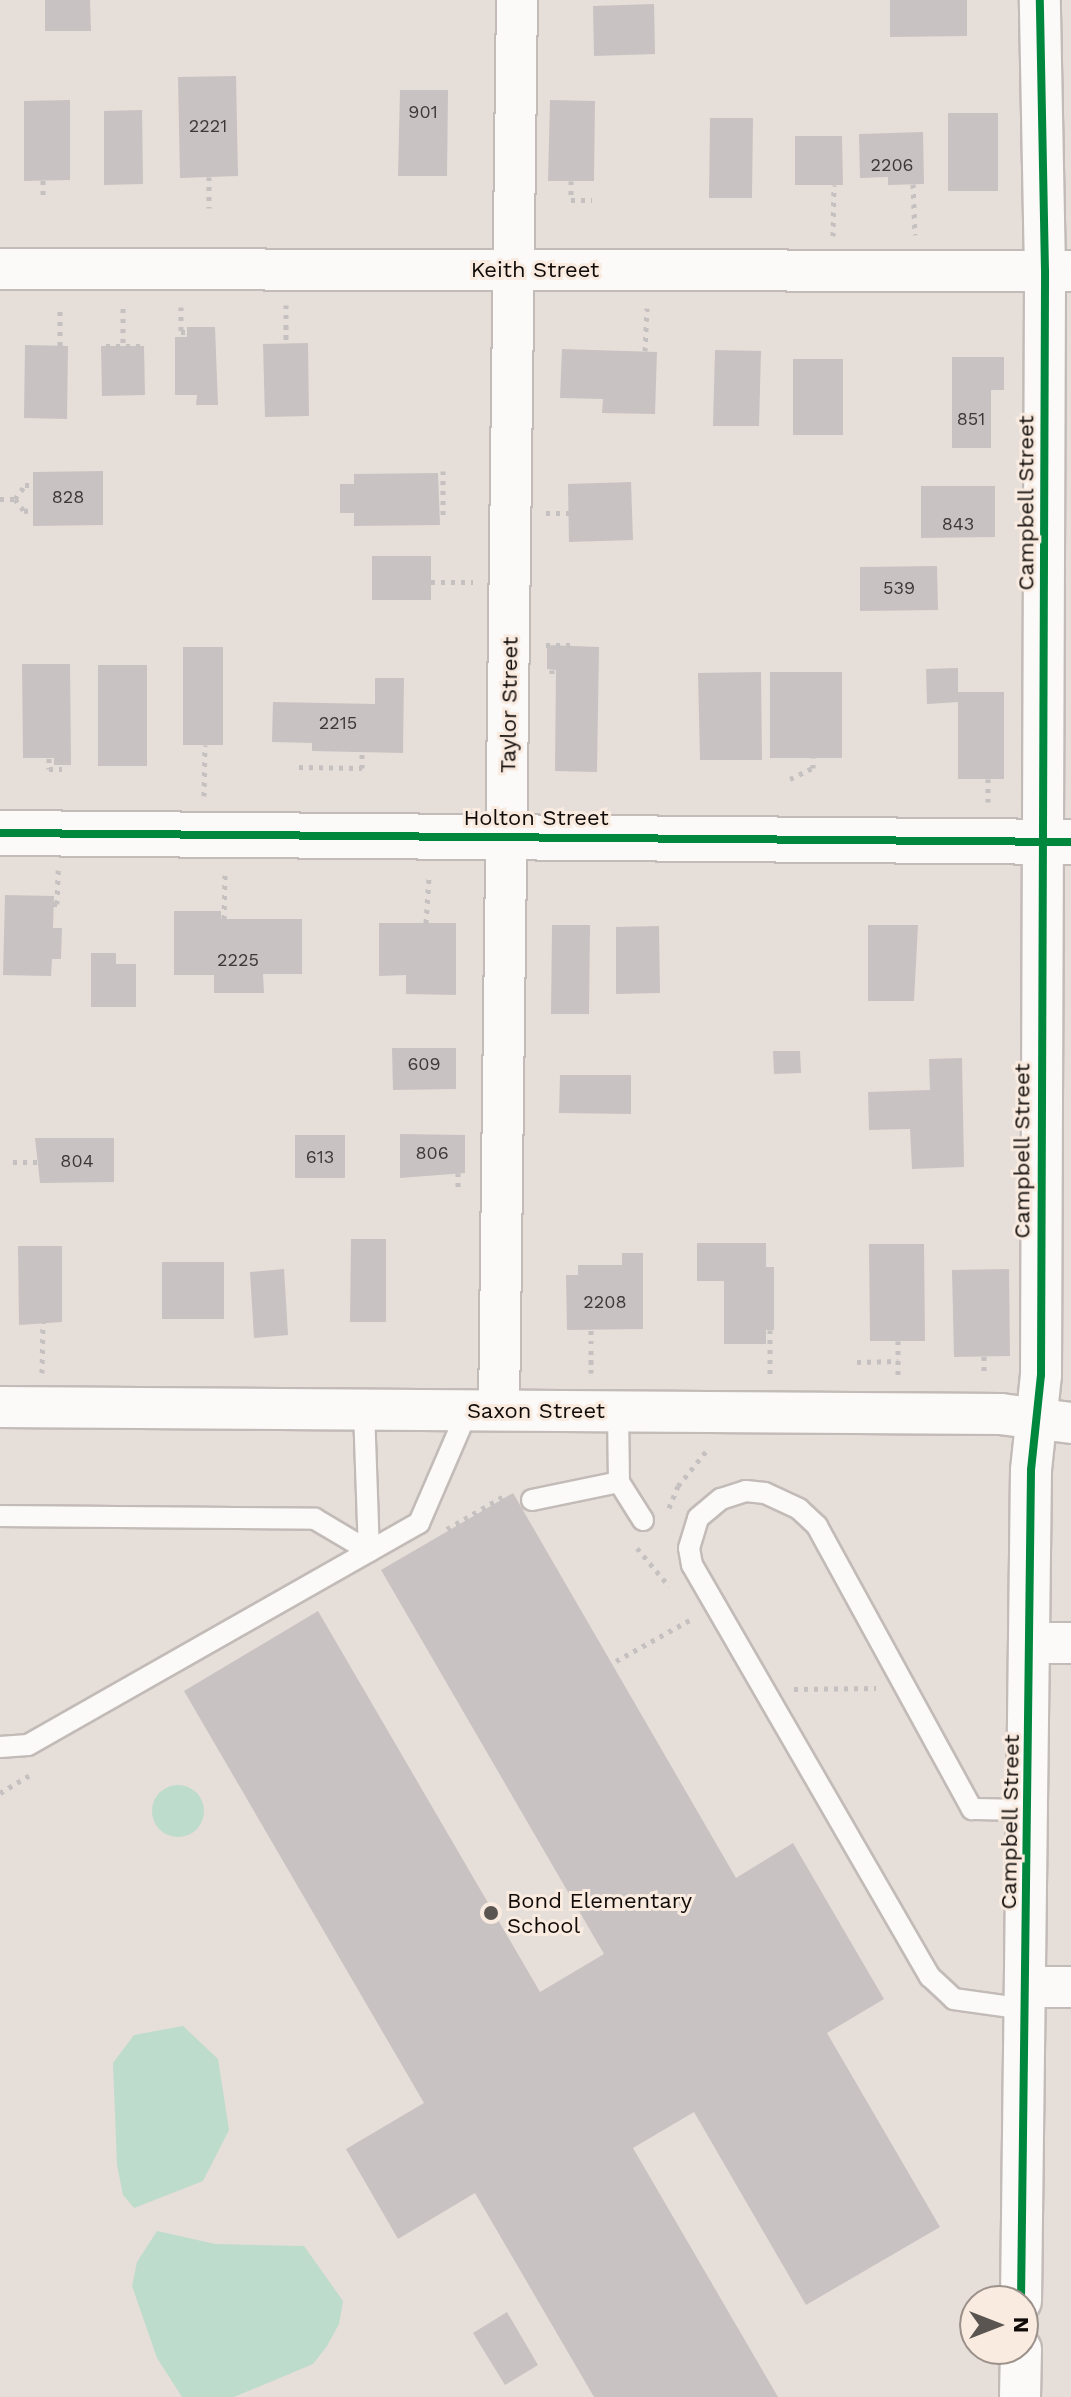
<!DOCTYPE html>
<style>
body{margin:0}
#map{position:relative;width:1071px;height:2397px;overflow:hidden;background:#e6ded9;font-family:"Work Sans",sans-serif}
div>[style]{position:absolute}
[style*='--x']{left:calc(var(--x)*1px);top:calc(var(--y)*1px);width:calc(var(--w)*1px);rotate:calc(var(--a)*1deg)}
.green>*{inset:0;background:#bddccb}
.round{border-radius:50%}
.building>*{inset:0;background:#c9c2c2}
.path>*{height:5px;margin-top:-2.5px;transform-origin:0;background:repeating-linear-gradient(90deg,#c4c1c0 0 4px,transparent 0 10px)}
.roads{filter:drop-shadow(2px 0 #c2bbb7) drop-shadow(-2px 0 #c2bbb7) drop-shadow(0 2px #c2bbb7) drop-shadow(0 -2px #c2bbb7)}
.service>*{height:20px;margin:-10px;padding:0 10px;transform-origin:10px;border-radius:10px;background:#fbfaf9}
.minor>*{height:40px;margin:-20px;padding:0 20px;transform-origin:20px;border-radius:20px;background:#fbfaf9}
.tertiary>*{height:44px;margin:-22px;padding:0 22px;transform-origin:22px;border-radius:22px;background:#fbfaf9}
.cycleway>*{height:8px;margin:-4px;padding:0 4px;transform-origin:4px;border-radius:4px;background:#00873e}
.dots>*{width:22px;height:22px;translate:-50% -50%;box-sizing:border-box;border:4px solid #f9ebe0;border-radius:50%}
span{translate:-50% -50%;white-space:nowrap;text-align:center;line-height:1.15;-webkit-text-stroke:6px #f9ebe0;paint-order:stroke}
.number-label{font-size:18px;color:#3e3936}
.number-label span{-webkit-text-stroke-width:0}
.street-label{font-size:22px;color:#100b08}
.poi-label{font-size:22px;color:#100b08}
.left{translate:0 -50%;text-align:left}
.north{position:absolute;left:959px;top:2285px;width:80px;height:80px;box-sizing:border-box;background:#f9ebe0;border:2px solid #9c918a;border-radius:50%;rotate:90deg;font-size:22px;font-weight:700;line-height:32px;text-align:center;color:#100b08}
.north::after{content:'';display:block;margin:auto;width:28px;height:36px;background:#5b5551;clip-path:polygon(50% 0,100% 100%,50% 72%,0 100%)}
</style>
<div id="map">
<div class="green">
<i class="round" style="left:152px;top:1785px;width:52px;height:52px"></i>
<i style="clip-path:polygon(183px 2026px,218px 2059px,229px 2130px,203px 2181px,134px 2208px,123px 2195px,117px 2165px,113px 2063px,134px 2035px)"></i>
<i style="clip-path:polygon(157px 2231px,215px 2244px,304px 2246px,343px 2301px,339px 2324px,327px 2346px,313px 2364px,234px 2397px,182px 2397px,157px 2358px,132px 2286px,137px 2262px)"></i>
</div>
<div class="building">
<i style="clip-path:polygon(45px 0,90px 0,91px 31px,45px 31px)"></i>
<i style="clip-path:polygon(890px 0,967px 0,967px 36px,890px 37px)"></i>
<i style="clip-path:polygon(654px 4px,655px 54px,594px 56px,593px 6px)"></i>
<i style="clip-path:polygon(236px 76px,238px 176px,180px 178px,178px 77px)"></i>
<i style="clip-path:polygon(400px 90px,448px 90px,447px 176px,398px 176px)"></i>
<i style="clip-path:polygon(70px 100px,70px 180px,24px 181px,24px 101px)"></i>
<i style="clip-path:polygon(550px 100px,595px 101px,594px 181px,548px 181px)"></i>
<i style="clip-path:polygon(142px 110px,143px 184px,104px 185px,104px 111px)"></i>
<i style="clip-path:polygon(948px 113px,998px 113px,998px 191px,948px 191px)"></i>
<i style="clip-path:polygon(710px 118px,753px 118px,752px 198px,709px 198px)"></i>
<i style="clip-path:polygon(923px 132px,924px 184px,888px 185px,888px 177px,860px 178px,859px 134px)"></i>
<i style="clip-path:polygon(795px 136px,842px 136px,843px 185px,795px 185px)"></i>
<i style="clip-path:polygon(187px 327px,215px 327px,218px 405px,196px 405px,197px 395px,175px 395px,175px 337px,187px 337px)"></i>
<i style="clip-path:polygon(308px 343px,309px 416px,265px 417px,263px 344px)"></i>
<i style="clip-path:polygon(25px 345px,68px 346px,67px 419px,24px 418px)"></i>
<i style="clip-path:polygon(101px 346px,144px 346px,145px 395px,102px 396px)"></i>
<i style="clip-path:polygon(562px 349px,657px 352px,655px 414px,602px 413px,603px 399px,560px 398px)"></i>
<i style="clip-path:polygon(715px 350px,761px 351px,759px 426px,713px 426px)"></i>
<i style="clip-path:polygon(952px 357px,1004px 357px,1004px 390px,991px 390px,991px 448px,952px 448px)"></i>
<i style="clip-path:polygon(793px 359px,843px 359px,843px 435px,793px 435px)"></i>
<i style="clip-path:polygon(103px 471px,103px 525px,33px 526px,33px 472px)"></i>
<i style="clip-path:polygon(438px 473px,440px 525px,354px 526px,354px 513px,340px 513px,340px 484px,354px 484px,354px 474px)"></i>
<i style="clip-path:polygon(631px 482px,633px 540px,569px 542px,568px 484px)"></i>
<i style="clip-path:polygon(921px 486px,995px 486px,995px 537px,921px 538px)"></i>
<i style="clip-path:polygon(372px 556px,431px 556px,431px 600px,372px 600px)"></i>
<i style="clip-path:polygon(937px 566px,938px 610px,860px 611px,860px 567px)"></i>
<i style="clip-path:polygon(547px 645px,599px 647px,597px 772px,555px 771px,556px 670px,547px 669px)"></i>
<i style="clip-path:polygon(183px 647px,223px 647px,223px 745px,183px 745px)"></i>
<i style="clip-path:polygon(22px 664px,70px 664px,71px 765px,54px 765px,54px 758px,23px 758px)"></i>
<i style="clip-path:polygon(98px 665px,147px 665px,147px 766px,98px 766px)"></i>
<i style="clip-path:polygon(958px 668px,958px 692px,1004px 692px,1004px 779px,958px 779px,958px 702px,927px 704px,926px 669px)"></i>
<i style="clip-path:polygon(761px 672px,762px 760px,700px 760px,698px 673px)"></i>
<i style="clip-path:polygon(770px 672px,842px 672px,842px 758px,770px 758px)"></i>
<i style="clip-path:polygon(375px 678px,404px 678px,403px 753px,312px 751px,312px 743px,272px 742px,273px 702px,375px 704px)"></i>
<i style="clip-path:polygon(5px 895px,54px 896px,53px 928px,62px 928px,61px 959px,52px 959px,51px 976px,3px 975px)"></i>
<i style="clip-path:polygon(174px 911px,221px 911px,221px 919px,302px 919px,302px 974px,263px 974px,264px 993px,214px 993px,214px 975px,174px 975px)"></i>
<i style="clip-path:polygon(379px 923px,456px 923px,456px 995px,406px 994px,406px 975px,379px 976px)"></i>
<i style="clip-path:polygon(552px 925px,590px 925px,589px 1014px,551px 1014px)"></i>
<i style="clip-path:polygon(868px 925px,918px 925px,914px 1001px,868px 1001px)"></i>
<i style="clip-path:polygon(659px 926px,660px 993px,616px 994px,616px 927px)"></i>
<i style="clip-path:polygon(91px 953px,116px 953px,116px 964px,136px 964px,136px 1007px,91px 1007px)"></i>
<i style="clip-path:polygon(392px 1048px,456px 1048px,456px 1089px,393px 1090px)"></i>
<i style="clip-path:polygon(773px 1051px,800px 1051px,801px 1073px,774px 1074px)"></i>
<i style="clip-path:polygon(962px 1058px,964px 1167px,912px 1169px,910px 1129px,869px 1130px,868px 1092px,930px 1090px,929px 1059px)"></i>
<i style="clip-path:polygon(560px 1075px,631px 1075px,631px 1114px,559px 1113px)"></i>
<i style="clip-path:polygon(400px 1134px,465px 1135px,465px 1173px,400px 1178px)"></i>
<i style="clip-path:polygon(295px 1135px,345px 1135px,345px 1178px,295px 1178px)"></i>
<i style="clip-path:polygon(35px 1138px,114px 1138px,114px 1182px,40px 1183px)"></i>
<i style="clip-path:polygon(351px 1239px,386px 1239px,386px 1322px,350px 1322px)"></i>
<i style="clip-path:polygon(697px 1243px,766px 1243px,766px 1267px,774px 1267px,774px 1330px,766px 1330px,766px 1344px,724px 1344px,724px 1281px,697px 1281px)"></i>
<i style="clip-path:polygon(869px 1244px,924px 1244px,925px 1341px,870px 1341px)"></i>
<i style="clip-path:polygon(18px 1246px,62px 1246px,62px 1322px,19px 1325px)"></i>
<i style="clip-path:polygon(622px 1253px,643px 1253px,643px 1329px,567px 1330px,566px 1275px,578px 1275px,578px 1265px,622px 1265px)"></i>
<i style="clip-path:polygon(162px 1262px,224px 1262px,224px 1319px,162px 1319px)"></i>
<i style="clip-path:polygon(284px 1269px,288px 1335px,254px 1338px,250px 1272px)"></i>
<i style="clip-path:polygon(1009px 1269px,1010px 1356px,954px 1357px,952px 1270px)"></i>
<i style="clip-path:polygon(513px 1493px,736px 1878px,793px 1843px,884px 1999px,827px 2033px,940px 2227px,806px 2305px,694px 2112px,633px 2148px,778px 2397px,594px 2397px,475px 2193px,398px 2239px,346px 2149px,424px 2103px,184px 1691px,318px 1611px,540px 1992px,604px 1954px,381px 1570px)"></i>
<i style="clip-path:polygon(507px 2312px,538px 2365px,505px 2385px,473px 2333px)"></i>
</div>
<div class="path">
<i style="--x:209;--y:177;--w:31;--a:90"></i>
<i style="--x:43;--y:180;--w:16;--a:90"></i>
<i style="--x:571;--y:181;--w:19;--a:90"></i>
<i style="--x:571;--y:200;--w:21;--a:0"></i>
<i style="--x:913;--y:184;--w:51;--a:87.8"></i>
<i style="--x:833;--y:236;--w:51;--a:-88.9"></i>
<i style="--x:286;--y:305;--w:39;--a:90"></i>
<i style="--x:181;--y:307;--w:25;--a:90"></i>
<i style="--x:181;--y:332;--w:6;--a:0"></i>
<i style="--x:123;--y:308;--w:35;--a:90"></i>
<i style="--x:60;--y:346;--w:39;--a:-90"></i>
<i style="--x:106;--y:346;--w:34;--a:0"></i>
<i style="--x:645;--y:351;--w:43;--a:-87.3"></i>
<i style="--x:443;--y:471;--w:47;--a:90"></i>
<i style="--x:0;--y:499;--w:15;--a:0"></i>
<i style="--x:15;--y:499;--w:17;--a:-54"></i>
<i style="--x:25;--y:485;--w:8;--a:0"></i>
<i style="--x:15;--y:499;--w:15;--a:53"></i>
<i style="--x:24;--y:511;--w:9;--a:-6"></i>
<i style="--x:546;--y:513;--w:23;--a:0"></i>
<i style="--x:431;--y:582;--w:42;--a:0"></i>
<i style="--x:546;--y:645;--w:26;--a:0"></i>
<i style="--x:552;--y:670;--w:9;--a:90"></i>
<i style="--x:49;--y:758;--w:11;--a:90"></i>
<i style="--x:49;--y:769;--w:13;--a:0"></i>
<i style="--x:299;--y:767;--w:63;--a:0.9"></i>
<i style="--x:362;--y:768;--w:16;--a:-90"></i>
<i style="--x:790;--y:779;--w:25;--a:-26"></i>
<i style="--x:813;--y:768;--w:10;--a:-90"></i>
<i style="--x:988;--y:779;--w:23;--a:90"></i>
<i style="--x:204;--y:796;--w:51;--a:-88.9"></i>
<i style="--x:53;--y:904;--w:4;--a:0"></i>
<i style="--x:57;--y:904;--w:34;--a:-88"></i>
<i style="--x:224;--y:919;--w:44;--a:-88.7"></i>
<i style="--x:426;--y:923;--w:47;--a:-86.3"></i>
<i style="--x:13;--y:1162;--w:27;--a:0"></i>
<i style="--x:458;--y:1173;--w:19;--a:90"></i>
<i style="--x:591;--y:1330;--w:43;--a:90"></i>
<i style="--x:898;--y:1341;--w:35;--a:90"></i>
<i style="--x:984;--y:1356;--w:19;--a:90"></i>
<i style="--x:857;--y:1362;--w:41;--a:-1.4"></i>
<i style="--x:42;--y:1373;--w:51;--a:-88.9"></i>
<i style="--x:770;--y:1374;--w:44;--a:-90"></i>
<i style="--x:669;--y:1508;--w:24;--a:-68"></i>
<i style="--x:678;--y:1486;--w:46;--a:-51.1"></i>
<i style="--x:447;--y:1529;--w:66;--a:-30.1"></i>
<i style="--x:637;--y:1548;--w:50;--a:49.9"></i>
<i style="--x:616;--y:1661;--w:85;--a:-29"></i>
<i style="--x:794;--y:1689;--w:82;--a:-0.7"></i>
<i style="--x:0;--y:1793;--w:37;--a:-31"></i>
</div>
<div class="roads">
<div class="service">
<i style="--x:364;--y:1410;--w:141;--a:88"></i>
<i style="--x:618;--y:1411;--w:71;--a:89.2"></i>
<i style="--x:532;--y:1500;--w:89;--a:-11.7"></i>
<i style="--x:619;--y:1482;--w:45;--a:57.7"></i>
<i style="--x:0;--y:1516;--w:315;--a:0.5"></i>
<i style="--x:315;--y:1519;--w:63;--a:30.7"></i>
<i style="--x:0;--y:1747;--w:28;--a:-4"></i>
<i style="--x:28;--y:1745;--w:450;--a:-29.6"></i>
<i style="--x:419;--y:1523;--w:123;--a:-66.6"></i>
<i style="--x:1025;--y:2009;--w:72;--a:-172"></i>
<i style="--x:954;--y:1999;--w:33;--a:-137"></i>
<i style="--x:930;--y:1977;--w:476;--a:-120"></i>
<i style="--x:692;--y:1565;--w:17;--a:-100"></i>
<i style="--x:689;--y:1548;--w:31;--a:-73"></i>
<i style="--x:698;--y:1518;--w:30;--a:-40"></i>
<i style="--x:721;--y:1499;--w:26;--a:-18"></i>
<i style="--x:746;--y:1491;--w:19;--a:6"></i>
<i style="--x:765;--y:1493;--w:38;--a:25"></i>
<i style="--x:799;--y:1509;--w:25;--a:43"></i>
<i style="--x:817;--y:1526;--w:323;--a:61.3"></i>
<i style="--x:972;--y:1809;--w:56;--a:1"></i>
</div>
<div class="minor">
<i style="--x:0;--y:269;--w:1071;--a:0.11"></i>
<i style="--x:0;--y:1407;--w:1001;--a:0.4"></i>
<i style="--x:1001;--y:1414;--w:71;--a:7.3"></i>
<i style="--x:499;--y:1410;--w:1410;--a:-89.27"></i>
<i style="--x:1033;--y:1643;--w:38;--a:0"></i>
<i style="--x:1025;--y:1987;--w:46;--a:0"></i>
<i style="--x:1021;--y:2301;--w:831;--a:-89.31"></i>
<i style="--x:1031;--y:1470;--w:96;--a:-84"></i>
<i style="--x:1041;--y:1375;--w:1104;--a:-89.79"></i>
<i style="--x:1045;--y:271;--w:271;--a:-91.1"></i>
<i style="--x:1020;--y:2397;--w:48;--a:-88.8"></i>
</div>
<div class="tertiary">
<i style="--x:0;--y:833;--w:1071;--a:0.48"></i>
</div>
</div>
<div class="cycleway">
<i style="--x:0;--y:833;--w:1071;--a:0.48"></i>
<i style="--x:1021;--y:2301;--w:831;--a:-89.31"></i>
<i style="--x:1031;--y:1470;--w:96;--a:-84"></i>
<i style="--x:1041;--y:1375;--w:1104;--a:-89.79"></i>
<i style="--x:1045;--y:271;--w:271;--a:-91.1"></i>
</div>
<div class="dots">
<i style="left:491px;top:1913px;background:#5b5551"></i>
</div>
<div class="number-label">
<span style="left:423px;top:112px">901</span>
<span style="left:208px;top:126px">2221</span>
<span style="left:892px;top:165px">2206</span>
<span style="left:971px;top:419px">851</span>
<span style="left:68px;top:497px">828</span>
<span style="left:958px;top:524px">843</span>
<span style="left:899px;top:588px">539</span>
<span style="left:338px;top:723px">2215</span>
<span style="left:238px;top:960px">2225</span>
<span style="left:424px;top:1064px">609</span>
<span style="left:432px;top:1153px">806</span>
<span style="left:320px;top:1157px">613</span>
<span style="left:77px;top:1161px">804</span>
<span style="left:605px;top:1302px">2208</span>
</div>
<div class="street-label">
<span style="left:535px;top:270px">Keith Street</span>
<span style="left:1026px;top:503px;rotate:-90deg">Campbell Street</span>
<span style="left:509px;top:705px;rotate:-89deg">Taylor Street</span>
<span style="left:536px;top:818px">Holton Street</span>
<span style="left:1022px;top:1151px;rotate:-90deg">Campbell Street</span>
<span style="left:536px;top:1411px">Saxon Street</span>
<span style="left:1010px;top:1822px;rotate:-89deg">Campbell Street</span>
</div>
<div class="poi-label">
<span class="left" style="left:507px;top:1913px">Bond Elementary<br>School</span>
</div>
<div class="north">N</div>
</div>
